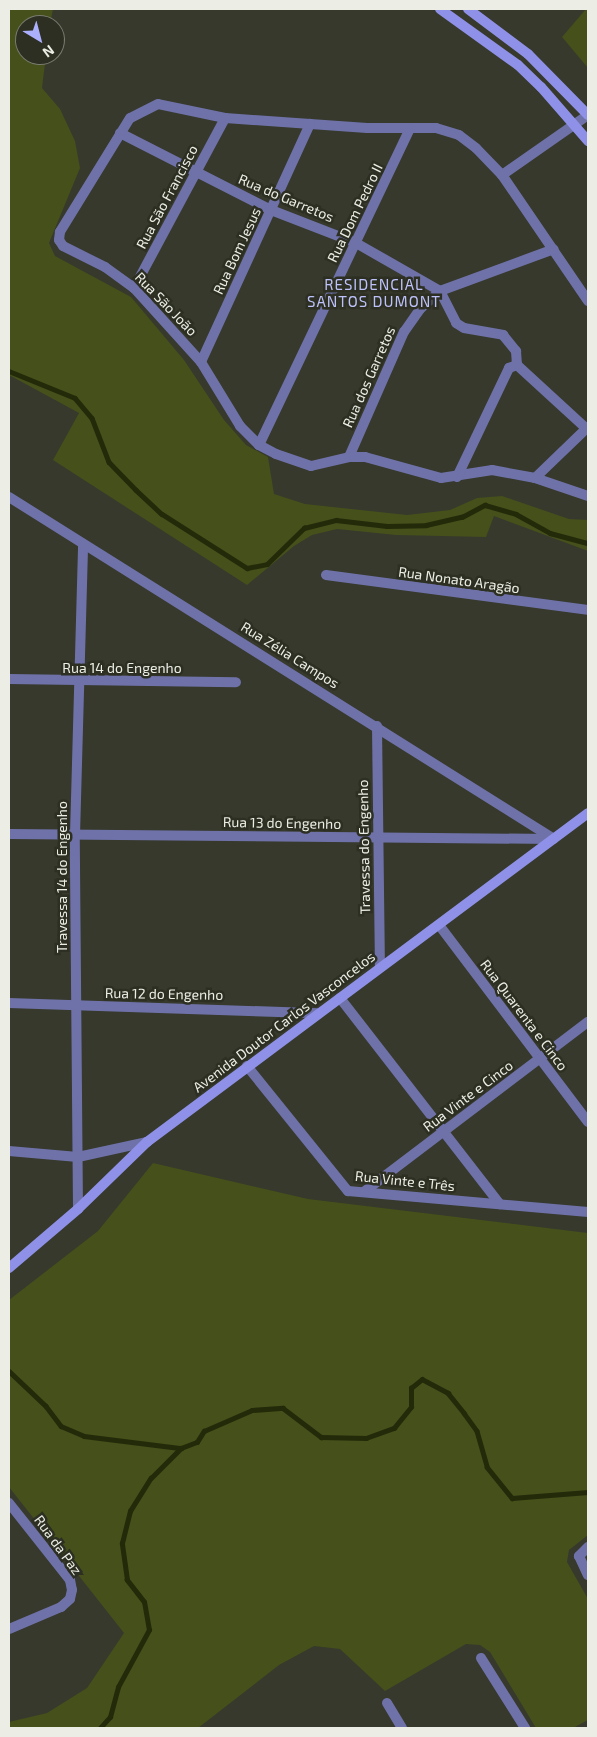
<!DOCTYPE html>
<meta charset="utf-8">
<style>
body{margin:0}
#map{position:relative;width:597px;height:1737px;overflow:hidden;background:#36392c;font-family:"Exo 2",sans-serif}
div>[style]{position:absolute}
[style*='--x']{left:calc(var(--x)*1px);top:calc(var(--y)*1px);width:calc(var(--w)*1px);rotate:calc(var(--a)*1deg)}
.green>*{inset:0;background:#45501b}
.stream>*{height:4.5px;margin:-2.25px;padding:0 2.25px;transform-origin:2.25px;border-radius:2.25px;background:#232a09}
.minor>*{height:10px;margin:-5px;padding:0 5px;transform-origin:5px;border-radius:5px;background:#6f72a9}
.tertiary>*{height:10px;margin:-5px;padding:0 5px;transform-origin:5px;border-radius:5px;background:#6f72a9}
.secondary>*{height:10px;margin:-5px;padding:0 5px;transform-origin:5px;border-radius:5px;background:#8f91e9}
span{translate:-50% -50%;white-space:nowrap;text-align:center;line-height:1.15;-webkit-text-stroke:5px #2c2f22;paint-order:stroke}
.street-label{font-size:14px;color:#eceee5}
.neighbourhood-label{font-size:15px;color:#bdc1fa;letter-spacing:1px}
.frame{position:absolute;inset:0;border:10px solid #eceee5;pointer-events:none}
.north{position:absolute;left:15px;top:15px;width:50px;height:50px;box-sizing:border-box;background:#2c2f22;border:1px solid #797b70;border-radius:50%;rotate:143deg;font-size:14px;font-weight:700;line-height:20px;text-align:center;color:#eceee5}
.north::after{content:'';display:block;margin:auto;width:18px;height:22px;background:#acaffb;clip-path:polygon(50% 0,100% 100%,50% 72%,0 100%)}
</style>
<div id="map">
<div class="green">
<i style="clip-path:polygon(9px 9px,53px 9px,50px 25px,25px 25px,25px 55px,46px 55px,42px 88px,60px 109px,75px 141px,80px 168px,49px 243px,55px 256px,131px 297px,184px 360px,224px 420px,246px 445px,268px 457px,274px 494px,305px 504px,407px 515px,450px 510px,477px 498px,502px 496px,569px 519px,588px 520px,588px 551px,494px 516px,486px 537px,396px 535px,337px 529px,312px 535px,294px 546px,247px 585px,53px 460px,79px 413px,9px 375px)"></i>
<i style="clip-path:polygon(586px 9px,588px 9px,588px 68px,562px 37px)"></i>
<i style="clip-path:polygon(153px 1163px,308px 1199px,588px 1233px,588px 1535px,569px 1550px,567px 1562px,588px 1599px,588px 1720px,573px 1728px,536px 1728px,490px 1652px,480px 1645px,466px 1644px,385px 1691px,340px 1649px,314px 1646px,279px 1665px,198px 1728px,9px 1728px,9px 1722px,47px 1713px,87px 1688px,124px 1633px,9px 1487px,9px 1300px,98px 1231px)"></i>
</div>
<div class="stream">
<i style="--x:9;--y:371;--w:71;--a:22.2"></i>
<i style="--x:75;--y:398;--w:26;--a:50"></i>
<i style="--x:92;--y:418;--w:47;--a:68.9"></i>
<i style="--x:109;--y:462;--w:39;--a:46"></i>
<i style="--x:136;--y:490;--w:35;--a:43"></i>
<i style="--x:162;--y:514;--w:101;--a:32.4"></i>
<i style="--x:247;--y:568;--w:20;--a:-11"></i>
<i style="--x:267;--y:564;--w:52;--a:-44.2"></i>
<i style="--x:304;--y:528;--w:33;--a:-14"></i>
<i style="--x:336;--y:520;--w:51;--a:6.7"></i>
<i style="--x:387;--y:526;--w:39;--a:-1"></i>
<i style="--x:426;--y:525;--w:37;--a:-13"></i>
<i style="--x:462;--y:517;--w:26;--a:-28"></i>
<i style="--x:485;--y:505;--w:32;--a:16"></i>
<i style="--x:516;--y:514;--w:39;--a:29"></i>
<i style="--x:550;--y:533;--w:39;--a:15"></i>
<i style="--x:9;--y:1371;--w:51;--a:43.4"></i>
<i style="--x:46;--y:1406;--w:25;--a:53"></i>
<i style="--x:61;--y:1426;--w:25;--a:23"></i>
<i style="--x:84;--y:1436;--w:98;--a:7.1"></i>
<i style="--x:181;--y:1448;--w:17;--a:-21"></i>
<i style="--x:197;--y:1442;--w:13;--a:-58"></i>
<i style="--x:204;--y:1431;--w:52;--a:-23.6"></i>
<i style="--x:252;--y:1410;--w:31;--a:-4"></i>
<i style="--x:283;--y:1408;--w:48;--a:37.3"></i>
<i style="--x:321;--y:1437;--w:45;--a:1.3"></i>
<i style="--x:366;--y:1438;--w:30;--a:-20"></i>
<i style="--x:394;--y:1428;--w:27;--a:-51"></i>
<i style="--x:411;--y:1407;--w:19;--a:-90"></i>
<i style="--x:411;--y:1388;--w:14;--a:-39"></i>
<i style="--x:422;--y:1379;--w:30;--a:28"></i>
<i style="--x:448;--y:1393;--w:26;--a:51"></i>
<i style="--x:464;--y:1413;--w:22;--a:54"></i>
<i style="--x:477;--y:1431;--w:37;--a:74"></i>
<i style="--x:487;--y:1467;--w:40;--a:51"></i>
<i style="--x:512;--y:1498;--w:76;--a:-4.5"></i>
<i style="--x:100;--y:1728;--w:15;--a:-48"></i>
<i style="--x:110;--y:1717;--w:31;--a:-75"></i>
<i style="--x:118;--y:1687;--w:65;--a:-61.5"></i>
<i style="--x:149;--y:1630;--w:28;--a:-100"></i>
<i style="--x:144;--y:1602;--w:28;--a:-128"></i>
<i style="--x:127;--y:1580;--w:37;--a:-98"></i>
<i style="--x:122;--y:1543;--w:33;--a:-76"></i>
<i style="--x:130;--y:1511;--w:39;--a:-58"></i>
<i style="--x:151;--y:1478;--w:42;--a:-45"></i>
</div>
<div class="minor">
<i style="--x:120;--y:133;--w:169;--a:27"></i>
<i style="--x:271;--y:210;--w:91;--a:21.2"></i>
<i style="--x:356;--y:243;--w:97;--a:29.7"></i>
<i style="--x:440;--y:291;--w:36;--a:63"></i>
<i style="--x:456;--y:323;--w:9;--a:32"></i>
<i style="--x:464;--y:328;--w:40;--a:10"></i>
<i style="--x:503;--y:335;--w:21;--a:51"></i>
<i style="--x:516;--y:351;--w:14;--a:86"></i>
<i style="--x:517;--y:365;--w:96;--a:42.5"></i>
<i style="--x:502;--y:175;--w:105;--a:-34.9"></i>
<i style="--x:134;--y:288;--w:193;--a:-61.8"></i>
<i style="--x:588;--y:301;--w:153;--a:-124.3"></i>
<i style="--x:502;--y:175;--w:37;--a:-134"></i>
<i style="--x:476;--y:148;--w:21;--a:-143"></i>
<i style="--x:459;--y:135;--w:24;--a:-163"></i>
<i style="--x:436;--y:128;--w:69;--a:180"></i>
<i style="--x:367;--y:128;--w:142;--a:-176"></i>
<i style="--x:225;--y:118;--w:68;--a:-168.2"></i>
<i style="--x:158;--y:104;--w:31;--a:153"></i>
<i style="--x:130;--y:118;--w:134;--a:121.6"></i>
<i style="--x:60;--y:232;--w:8;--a:97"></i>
<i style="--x:59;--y:240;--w:7;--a:56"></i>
<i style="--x:63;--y:246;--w:47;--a:26.6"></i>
<i style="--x:105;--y:267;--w:36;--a:36"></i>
<i style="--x:134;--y:288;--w:100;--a:47.8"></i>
<i style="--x:201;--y:362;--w:75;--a:58.6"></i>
<i style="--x:240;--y:426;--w:27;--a:45"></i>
<i style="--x:259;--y:445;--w:19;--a:28"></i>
<i style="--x:276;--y:454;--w:37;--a:19"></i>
<i style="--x:311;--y:466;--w:39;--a:-13"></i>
<i style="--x:349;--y:457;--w:16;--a:0"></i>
<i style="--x:365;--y:457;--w:79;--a:15.4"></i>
<i style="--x:441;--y:478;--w:52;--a:-8.9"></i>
<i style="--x:492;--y:470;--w:44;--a:10.5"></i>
<i style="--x:535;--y:478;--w:56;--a:18.8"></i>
<i style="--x:201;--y:362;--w:262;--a:-65.4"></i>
<i style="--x:259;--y:445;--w:350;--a:-64.5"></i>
<i style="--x:349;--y:457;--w:137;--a:-66.3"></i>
<i style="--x:404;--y:332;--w:28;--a:-55"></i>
<i style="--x:420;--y:309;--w:27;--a:-42"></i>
<i style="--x:440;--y:291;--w:121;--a:-20.2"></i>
<i style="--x:457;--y:477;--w:121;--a:-64.5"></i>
<i style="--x:509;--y:368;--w:9;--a:-21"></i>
<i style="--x:535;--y:478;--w:74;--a:-43.9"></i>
<i style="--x:326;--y:575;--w:264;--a:7.6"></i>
<i style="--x:9;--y:679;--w:227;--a:0.8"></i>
<i style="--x:377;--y:726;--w:241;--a:89.3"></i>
<i style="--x:439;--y:925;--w:247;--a:52.9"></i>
<i style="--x:340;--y:998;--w:261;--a:52.2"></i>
<i style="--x:9;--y:1003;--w:309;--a:1.9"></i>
<i style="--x:247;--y:1066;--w:161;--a:51.1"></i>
<i style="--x:348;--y:1191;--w:241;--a:5"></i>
<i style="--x:9;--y:1151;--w:69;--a:5"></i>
<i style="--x:78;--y:1157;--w:71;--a:-12.3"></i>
<i style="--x:365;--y:1191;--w:280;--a:-37.2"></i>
<i style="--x:78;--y:1209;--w:374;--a:-90.5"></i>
<i style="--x:75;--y:835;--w:291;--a:-88.4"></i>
<i style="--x:9;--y:1503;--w:98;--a:51.6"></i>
<i style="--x:70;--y:1580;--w:10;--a:79"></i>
<i style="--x:72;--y:1590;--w:9;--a:103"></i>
<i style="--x:70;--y:1599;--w:12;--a:138"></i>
<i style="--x:61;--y:1607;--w:56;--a:157.1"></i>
<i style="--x:588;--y:1547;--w:13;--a:135"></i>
<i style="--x:579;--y:1556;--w:21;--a:65"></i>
<i style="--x:481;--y:1658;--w:83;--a:57.8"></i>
<i style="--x:387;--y:1703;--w:29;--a:59"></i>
</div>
<div class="tertiary">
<i style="--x:9;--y:497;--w:643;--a:32.11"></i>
<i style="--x:9;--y:834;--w:544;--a:0.53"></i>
</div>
<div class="secondary">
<i style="--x:440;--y:9;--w:96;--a:35.7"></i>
<i style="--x:518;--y:65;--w:32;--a:44"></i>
<i style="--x:541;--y:87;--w:72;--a:49"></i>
<i style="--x:468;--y:9;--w:75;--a:36.9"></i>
<i style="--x:528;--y:54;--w:86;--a:45.5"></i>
<i style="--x:9;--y:1268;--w:91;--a:-40.5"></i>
<i style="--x:78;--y:1209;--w:96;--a:-44.2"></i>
<i style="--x:147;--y:1142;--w:550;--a:-36.72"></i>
</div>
<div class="street-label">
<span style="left:167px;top:197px;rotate:-62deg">Rua São Francisco</span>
<span style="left:286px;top:198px;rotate:23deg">Rua do Garretos</span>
<span style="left:355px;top:213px;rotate:-64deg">Rua Dom Pedro II</span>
<span style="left:237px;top:251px;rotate:-65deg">Rua Bom Jesus</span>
<span style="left:166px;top:304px;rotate:46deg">Rua São João</span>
<span style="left:369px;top:377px;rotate:-66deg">Rua dos Garretos</span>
<span style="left:459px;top:580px;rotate:8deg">Rua Nonato Aragão</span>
<span style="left:290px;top:655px;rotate:32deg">Rua Zélia Campos</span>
<span style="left:122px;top:668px">Rua 14 do Engenho</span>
<span style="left:282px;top:823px;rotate:1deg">Rua 13 do Engenho</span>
<span style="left:364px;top:847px;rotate:-91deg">Travessa do Engenho</span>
<span style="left:62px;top:877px;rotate:-90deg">Travessa 14 do Engenho</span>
<span style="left:164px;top:994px;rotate:1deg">Rua 12 do Engenho</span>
<span style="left:524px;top:1015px;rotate:53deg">Rua Quarenta e Cinco</span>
<span style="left:284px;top:1022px;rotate:-37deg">Avenida Doutor Carlos Vasconcelos</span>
<span style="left:468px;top:1096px;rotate:-37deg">Rua Vinte e Cinco</span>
<span style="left:405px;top:1181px;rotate:6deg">Rua Vinte e Três</span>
<span style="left:58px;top:1545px;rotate:54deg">Rua da Paz</span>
</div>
<div class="neighbourhood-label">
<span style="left:374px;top:293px">RESIDENCIAL<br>SANTOS DUMONT</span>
</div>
<div class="frame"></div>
<div class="north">N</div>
</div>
